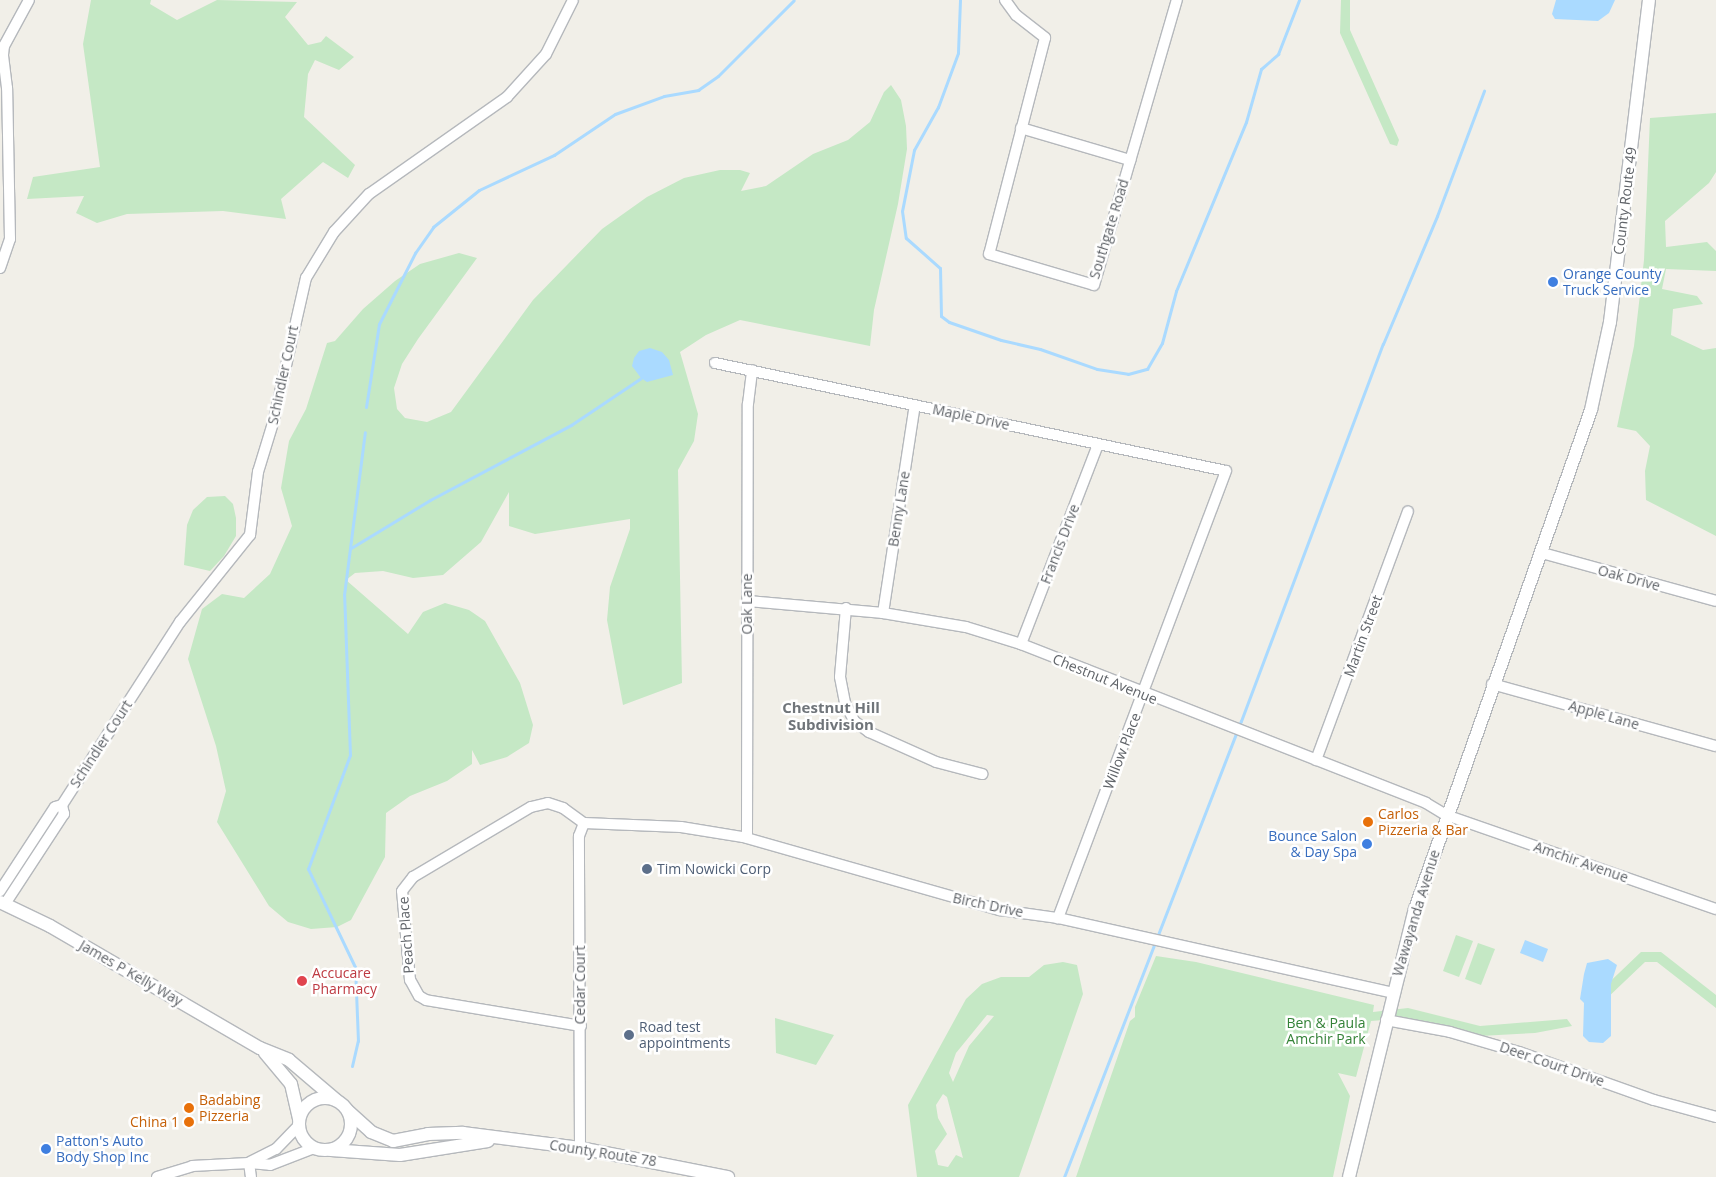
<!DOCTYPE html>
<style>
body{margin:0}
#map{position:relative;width:1716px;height:1177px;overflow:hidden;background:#f1efe8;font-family:"Open Sans",sans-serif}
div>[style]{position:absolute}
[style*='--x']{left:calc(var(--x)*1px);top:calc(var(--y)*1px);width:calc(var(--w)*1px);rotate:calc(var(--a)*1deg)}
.green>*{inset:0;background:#c5e8c5}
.water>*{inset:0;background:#aadaff}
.stream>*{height:3px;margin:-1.5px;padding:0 1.5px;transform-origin:1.5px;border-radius:1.5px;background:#aadaff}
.roads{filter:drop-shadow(1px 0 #b5b8bc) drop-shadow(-1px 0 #b5b8bc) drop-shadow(0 1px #b5b8bc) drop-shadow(0 -1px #b5b8bc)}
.minor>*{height:10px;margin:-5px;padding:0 5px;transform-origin:5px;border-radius:5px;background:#fff}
.tertiary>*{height:12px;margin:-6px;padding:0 6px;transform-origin:6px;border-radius:6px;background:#fff}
.tertiary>.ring{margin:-6px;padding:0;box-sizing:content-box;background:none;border:12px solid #fff;border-radius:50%}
.dots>*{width:14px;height:14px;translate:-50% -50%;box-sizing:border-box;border:2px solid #fff;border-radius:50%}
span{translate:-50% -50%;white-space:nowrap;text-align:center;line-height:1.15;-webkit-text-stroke:5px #fff;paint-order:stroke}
.street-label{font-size:14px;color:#5f6368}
.shop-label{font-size:14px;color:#366cbe}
.left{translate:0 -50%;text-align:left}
.right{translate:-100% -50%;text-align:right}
.food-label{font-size:14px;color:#c56008}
.service-label{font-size:14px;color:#4e5e75}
.health-label{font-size:14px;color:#be3a42}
.park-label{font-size:14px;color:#348238}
.neighbourhood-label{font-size:15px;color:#70757a;font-weight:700}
</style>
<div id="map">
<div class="green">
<i style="clip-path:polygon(91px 0,151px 0,150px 4px,177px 20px,217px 0,297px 2px,285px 17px,308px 45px,321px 42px,326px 36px,354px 57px,339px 70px,315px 60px,308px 74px,304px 117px,355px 165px,348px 178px,323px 162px,281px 199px,286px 219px,223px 211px,127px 214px,97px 223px,76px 213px,84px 196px,27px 199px,33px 177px,100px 167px,83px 44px)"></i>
<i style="clip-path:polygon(1341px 0,1350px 0,1350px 30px,1399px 140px,1397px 146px,1390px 144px,1340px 33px)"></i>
<i style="clip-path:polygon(891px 85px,901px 100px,906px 126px,907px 149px,898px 204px,874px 310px,870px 346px,740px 320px,706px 335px,680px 352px,698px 414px,694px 441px,678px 470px,682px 683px,623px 705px,607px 620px,610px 587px,630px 529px,630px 519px,535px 534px,509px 526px,509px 492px,481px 542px,443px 575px,413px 578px,383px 571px,355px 573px,346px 580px,408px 634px,423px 612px,445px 603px,469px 610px,485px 621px,520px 683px,533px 725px,529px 743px,507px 757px,480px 765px,472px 750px,472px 764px,447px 781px,410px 796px,386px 813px,385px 857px,351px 920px,337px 927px,311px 929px,288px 922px,269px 906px,217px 822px,226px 791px,216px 746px,188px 659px,202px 609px,222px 594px,244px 598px,270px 574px,292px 526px,281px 488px,289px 441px,306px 409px,327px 343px,335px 341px,363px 309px,395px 281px,420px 264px,459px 253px,477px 258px,418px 339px,402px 364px,394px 388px,397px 409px,405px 418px,427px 422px,451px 412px,533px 300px,602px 229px,647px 197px,684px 178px,720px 170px,740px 170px,750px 173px,741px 191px,766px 186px,813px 154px,848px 140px,870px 122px,884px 92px)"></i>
<i style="clip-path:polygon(1716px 113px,1716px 172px,1709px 183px,1665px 221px,1666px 247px,1707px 242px,1716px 251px,1716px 271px,1666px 269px,1662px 289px,1697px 296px,1703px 304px,1673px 309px,1671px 335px,1703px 350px,1716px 348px,1716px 536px,1646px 500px,1645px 471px,1650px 446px,1636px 431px,1617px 427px,1634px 346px,1644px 260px,1650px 118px)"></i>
<i style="clip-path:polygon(225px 496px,233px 504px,236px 518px,236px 536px,224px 556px,210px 571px,184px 565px,187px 525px,193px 510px,207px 497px)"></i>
<i style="clip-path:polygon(1456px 935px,1473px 941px,1459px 977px,1443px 971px)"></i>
<i style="clip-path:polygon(1478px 943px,1495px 949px,1481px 985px,1465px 979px)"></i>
<i style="clip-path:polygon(1641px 952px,1661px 952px,1716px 995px,1716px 1008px,1657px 962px,1645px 962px,1604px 1001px,1597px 994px)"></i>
<i style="clip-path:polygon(1156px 956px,1196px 962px,1374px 1005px,1373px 1012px,1408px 1008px,1480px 1026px,1567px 1019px,1572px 1026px,1535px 1033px,1480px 1036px,1407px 1018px,1371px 1021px,1356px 1077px,1338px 1073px,1350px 1096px,1333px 1177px,1076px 1177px,1130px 1021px,1135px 1017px,1135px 1007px)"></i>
<i style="clip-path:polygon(evenodd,1063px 962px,1077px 965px,1083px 994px,1019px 1177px,917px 1177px,908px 1105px,966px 999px,982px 984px,1001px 977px,1029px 977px,1044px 965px,1063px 962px,987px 1015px,994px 1016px,969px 1046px,953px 1082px,949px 1073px,956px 1053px,987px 1015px,1063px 962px,943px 1094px,947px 1097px,963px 1158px,956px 1155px,948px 1167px,938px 1165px,935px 1151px,947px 1134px,938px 1118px,936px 1105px,943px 1094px)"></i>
<i style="clip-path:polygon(775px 1018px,834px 1035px,816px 1065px,776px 1053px)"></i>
</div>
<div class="water">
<i style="clip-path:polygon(1556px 0,1615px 0,1609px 13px,1598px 21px,1555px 19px,1552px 14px)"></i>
<i style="clip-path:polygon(650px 348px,662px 352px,669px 360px,673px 375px,647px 382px,641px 378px,632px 366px,634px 358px,639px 351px)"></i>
<i style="clip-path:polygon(1525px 940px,1548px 949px,1543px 962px,1520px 953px)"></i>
<i style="clip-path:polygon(1608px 959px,1617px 965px,1611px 984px,1611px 1036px,1603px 1043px,1589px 1042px,1583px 1036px,1584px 1003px,1580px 999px,1584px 974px,1587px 963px)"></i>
</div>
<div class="stream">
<i style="--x:960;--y:0;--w:53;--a:92.2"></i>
<i style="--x:958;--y:53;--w:58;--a:110.3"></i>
<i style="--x:938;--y:107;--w:49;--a:119.2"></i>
<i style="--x:914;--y:150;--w:62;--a:101.1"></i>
<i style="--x:902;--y:211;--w:27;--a:82"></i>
<i style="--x:906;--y:238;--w:45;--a:41.4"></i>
<i style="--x:940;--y:268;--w:48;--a:88.8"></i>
<i style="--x:941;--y:316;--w:10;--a:37"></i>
<i style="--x:949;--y:322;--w:55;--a:19.1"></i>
<i style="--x:1001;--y:340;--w:40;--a:13"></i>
<i style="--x:1040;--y:349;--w:60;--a:19.3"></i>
<i style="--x:1097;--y:369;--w:31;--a:9"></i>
<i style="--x:1128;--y:374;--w:20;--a:-15"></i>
<i style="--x:1147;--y:369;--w:30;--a:-60"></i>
<i style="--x:1162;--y:343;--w:54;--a:-74.9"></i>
<i style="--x:1176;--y:291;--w:183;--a:-67.5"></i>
<i style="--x:1246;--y:122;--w:55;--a:-74.2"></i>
<i style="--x:1261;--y:69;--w:23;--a:-41"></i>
<i style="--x:1278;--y:54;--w:58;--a:-68.7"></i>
<i style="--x:366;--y:407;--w:84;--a:-81.1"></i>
<i style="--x:379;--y:324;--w:80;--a:-63.1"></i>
<i style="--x:415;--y:253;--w:32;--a:-55"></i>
<i style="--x:433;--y:227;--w:59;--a:-38.8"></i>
<i style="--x:479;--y:190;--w:83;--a:-25"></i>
<i style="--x:554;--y:155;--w:73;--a:-33.9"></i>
<i style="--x:615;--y:114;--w:52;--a:-20.2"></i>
<i style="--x:664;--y:96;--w:35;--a:-10"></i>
<i style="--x:698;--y:90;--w:24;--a:-35"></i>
<i style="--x:718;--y:76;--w:107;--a:-45"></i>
<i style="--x:351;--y:548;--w:92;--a:-31.3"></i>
<i style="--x:430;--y:500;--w:160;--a:-28"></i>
<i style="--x:571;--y:425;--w:84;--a:-33.9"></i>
<i style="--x:352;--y:1066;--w:26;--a:-77"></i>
<i style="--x:358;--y:1041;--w:74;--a:-92.3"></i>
<i style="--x:355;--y:967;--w:109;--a:-115.6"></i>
<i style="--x:308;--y:869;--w:121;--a:-69.8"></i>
<i style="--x:350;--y:755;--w:160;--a:-92.1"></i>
<i style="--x:344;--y:595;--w:164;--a:-82.7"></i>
<i style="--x:1064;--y:1177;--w:489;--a:-68.8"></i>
<i style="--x:1241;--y:721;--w:403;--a:-69.4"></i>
<i style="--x:1383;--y:344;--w:139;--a:-67.1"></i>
<i style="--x:1437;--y:216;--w:134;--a:-69.4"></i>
</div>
<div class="roads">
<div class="minor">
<i style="--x:1005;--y:0;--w:19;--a:54"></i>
<i style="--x:1016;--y:15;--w:37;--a:38"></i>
<i style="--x:1045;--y:38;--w:223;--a:104.5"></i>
<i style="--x:989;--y:254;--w:109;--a:16.4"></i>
<i style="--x:1094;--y:285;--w:297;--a:-73.8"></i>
<i style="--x:1021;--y:128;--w:114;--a:16.4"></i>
<i style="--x:0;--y:268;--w:31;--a:-71"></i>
<i style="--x:10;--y:239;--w:151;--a:-91.1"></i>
<i style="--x:7;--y:88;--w:33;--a:-97"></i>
<i style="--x:3;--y:55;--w:9;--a:-84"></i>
<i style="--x:4;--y:46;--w:52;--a:-61.5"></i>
<i style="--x:715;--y:363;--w:522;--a:11.93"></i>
<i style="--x:1226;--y:471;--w:478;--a:110.6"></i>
<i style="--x:1542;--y:553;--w:180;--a:15.4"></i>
<i style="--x:748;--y:601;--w:136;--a:5.1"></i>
<i style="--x:883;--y:613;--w:84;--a:9.6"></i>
<i style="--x:966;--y:627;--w:58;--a:17.2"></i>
<i style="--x:1021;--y:644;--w:435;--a:21.4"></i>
<i style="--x:1426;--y:803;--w:23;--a:31"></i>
<i style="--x:1446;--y:815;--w:286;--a:19.2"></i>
<i style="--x:846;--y:608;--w:69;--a:95"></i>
<i style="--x:840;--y:677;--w:26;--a:79"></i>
<i style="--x:845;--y:703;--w:20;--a:63"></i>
<i style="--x:854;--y:721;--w:19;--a:36"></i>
<i style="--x:869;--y:732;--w:73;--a:24.1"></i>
<i style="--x:936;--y:762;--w:48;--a:14.6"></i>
<i style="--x:883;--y:613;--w:210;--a:-81.3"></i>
<i style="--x:1021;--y:644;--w:214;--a:-68.9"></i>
<i style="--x:1492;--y:684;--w:232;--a:15.5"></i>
<i style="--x:1316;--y:760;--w:265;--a:-69.7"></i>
<i style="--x:584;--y:823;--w:97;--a:2.4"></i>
<i style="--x:681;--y:827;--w:63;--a:9.2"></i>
<i style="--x:743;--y:837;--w:267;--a:15.9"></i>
<i style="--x:1000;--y:910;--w:59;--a:7.9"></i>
<i style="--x:1058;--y:918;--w:343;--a:12.6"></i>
<i style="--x:747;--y:838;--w:434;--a:-89.9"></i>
<i style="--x:748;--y:404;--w:34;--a:-83"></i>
<i style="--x:0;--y:891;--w:100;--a:-56.8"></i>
<i style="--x:55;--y:807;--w:7;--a:-16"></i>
<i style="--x:62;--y:805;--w:218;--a:-57.2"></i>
<i style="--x:180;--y:622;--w:112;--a:-51.2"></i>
<i style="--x:250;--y:535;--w:64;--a:-82.8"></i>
<i style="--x:258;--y:472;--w:51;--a:-73"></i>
<i style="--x:273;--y:423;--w:149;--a:-77.2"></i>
<i style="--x:306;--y:278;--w:54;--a:-58.7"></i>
<i style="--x:334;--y:232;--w:52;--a:-47.4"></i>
<i style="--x:369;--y:194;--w:169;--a:-35.1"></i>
<i style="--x:507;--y:97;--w:58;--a:-47.8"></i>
<i style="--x:546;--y:54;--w:60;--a:-63.4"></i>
<i style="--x:5;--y:904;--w:108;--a:-56.8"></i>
<i style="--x:64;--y:814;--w:9;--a:-103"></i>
<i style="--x:1386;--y:1020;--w:65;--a:10.6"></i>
<i style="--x:1450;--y:1032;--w:72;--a:16.2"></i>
<i style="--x:1519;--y:1052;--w:143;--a:19.6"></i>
<i style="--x:1654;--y:1100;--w:64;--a:15.3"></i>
<i style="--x:581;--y:1026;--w:157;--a:-170.5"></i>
<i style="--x:426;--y:1000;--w:8;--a:-150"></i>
<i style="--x:419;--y:996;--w:18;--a:-119"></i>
<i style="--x:410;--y:980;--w:89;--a:-95.1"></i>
<i style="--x:402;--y:891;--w:18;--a:-52"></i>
<i style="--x:413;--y:877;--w:137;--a:-30.7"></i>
<i style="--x:531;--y:807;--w:17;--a:-13"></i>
<i style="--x:548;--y:803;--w:16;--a:18"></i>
<i style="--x:563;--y:808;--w:26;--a:36"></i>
<i style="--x:580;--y:1148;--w:312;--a:-90.2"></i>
<i style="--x:579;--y:836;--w:14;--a:-69"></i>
<i style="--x:250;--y:1162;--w:29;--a:-27"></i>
<i style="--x:276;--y:1149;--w:33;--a:-46"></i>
<i style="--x:249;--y:1163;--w:14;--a:82"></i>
<i style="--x:157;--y:1177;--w:37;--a:-17"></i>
<i style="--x:192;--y:1166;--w:57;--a:-3"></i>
<i style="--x:249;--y:1163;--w:21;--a:5"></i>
<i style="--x:270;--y:1165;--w:47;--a:-21.1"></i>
</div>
<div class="tertiary">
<i style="--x:0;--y:902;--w:55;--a:25.6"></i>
<i style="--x:50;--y:926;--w:243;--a:30.2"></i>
<i style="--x:260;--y:1048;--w:31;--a:22"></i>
<i style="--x:289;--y:1060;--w:62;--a:40.4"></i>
<i style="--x:265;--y:1053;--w:40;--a:50"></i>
<i style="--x:291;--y:1084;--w:36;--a:77"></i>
<i class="ring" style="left:299px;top:1098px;width:40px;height:40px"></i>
<i style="--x:348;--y:1111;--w:31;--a:42"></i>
<i style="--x:371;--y:1132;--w:24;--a:22"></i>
<i style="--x:393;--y:1141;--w:36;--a:-11"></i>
<i style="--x:428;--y:1134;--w:35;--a:-2"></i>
<i style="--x:463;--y:1133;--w:118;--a:7.3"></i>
<i style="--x:580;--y:1148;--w:151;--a:11.1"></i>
<i style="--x:331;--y:1150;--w:69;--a:4.1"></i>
<i style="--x:400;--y:1155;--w:89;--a:-9"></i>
<i style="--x:1349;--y:1177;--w:276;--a:-76.2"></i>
<i style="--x:1415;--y:909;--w:529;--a:-70.57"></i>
<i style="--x:1591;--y:410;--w:90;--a:-77.8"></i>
<i style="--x:1610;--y:322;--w:324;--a:-83.1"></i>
</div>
</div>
<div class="dots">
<i style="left:1553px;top:282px;background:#3f7fe0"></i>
<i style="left:1368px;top:822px;background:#e8710a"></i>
<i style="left:1367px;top:844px;background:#3f7fe0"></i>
<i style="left:647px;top:869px;background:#5c6f8a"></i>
<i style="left:302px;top:981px;background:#e0444e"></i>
<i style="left:629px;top:1035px;background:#5c6f8a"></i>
<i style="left:189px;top:1108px;background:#e8710a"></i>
<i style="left:189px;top:1122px;background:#e8710a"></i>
<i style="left:46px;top:1149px;background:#3f7fe0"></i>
</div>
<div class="street-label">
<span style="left:1625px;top:201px;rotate:-83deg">County Route 49</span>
<span style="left:1109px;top:229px;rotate:-73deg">Southgate Road</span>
<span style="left:283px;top:375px;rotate:-78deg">Schindler Court</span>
<span style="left:971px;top:417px;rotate:12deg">Maple Drive</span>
<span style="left:899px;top:509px;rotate:-81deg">Benny Lane</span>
<span style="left:1060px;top:544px;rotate:-69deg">Francis Drive</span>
<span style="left:1629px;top:578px;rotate:15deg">Oak Drive</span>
<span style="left:747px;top:604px;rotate:-90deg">Oak Lane</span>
<span style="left:1363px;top:636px;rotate:-70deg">Martin Street</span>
<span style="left:1105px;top:679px;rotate:22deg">Chestnut Avenue</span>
<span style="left:1604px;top:715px;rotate:16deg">Apple Lane</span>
<span style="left:101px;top:744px;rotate:-57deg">Schindler Court</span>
<span style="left:1122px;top:751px;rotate:-69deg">Willow Place</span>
<span style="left:1581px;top:862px;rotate:19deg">Amchir Avenue</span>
<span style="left:988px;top:905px;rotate:12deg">Birch Drive</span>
<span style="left:1416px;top:913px;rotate:-73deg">Wawayanda Avenue</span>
<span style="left:406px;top:935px;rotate:-94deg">Peach Place</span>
<span style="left:131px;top:973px;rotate:30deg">James P Kelly Way</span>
<span style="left:580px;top:985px;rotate:-90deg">Cedar Court</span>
<span style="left:1552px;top:1064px;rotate:19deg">Deer Court Drive</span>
<span style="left:603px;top:1153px;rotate:9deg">County Route 78</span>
</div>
<div class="shop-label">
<span class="left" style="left:1563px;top:282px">Orange County<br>Truck Service</span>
<span class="right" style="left:1357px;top:844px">Bounce Salon<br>&amp; Day Spa</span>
<span class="left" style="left:56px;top:1149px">Patton's Auto<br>Body Shop Inc</span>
</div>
<div class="food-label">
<span class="left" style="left:1378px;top:822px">Carlos<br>Pizzeria &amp; Bar</span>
<span class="left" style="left:199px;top:1108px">Badabing<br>Pizzeria</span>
<span class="right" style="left:179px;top:1122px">China 1</span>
</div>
<div class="service-label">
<span class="left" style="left:657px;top:869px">Tim Nowicki Corp</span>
<span class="left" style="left:639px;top:1035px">Road test<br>appointments</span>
</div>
<div class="health-label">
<span class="left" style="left:312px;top:981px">Accucare<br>Pharmacy</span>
</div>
<div class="park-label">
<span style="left:1326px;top:1031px">Ben &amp; Paula<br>Amchir Park</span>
</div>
<div class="neighbourhood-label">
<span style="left:831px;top:716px">Chestnut Hill<br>Subdivision</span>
</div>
</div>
